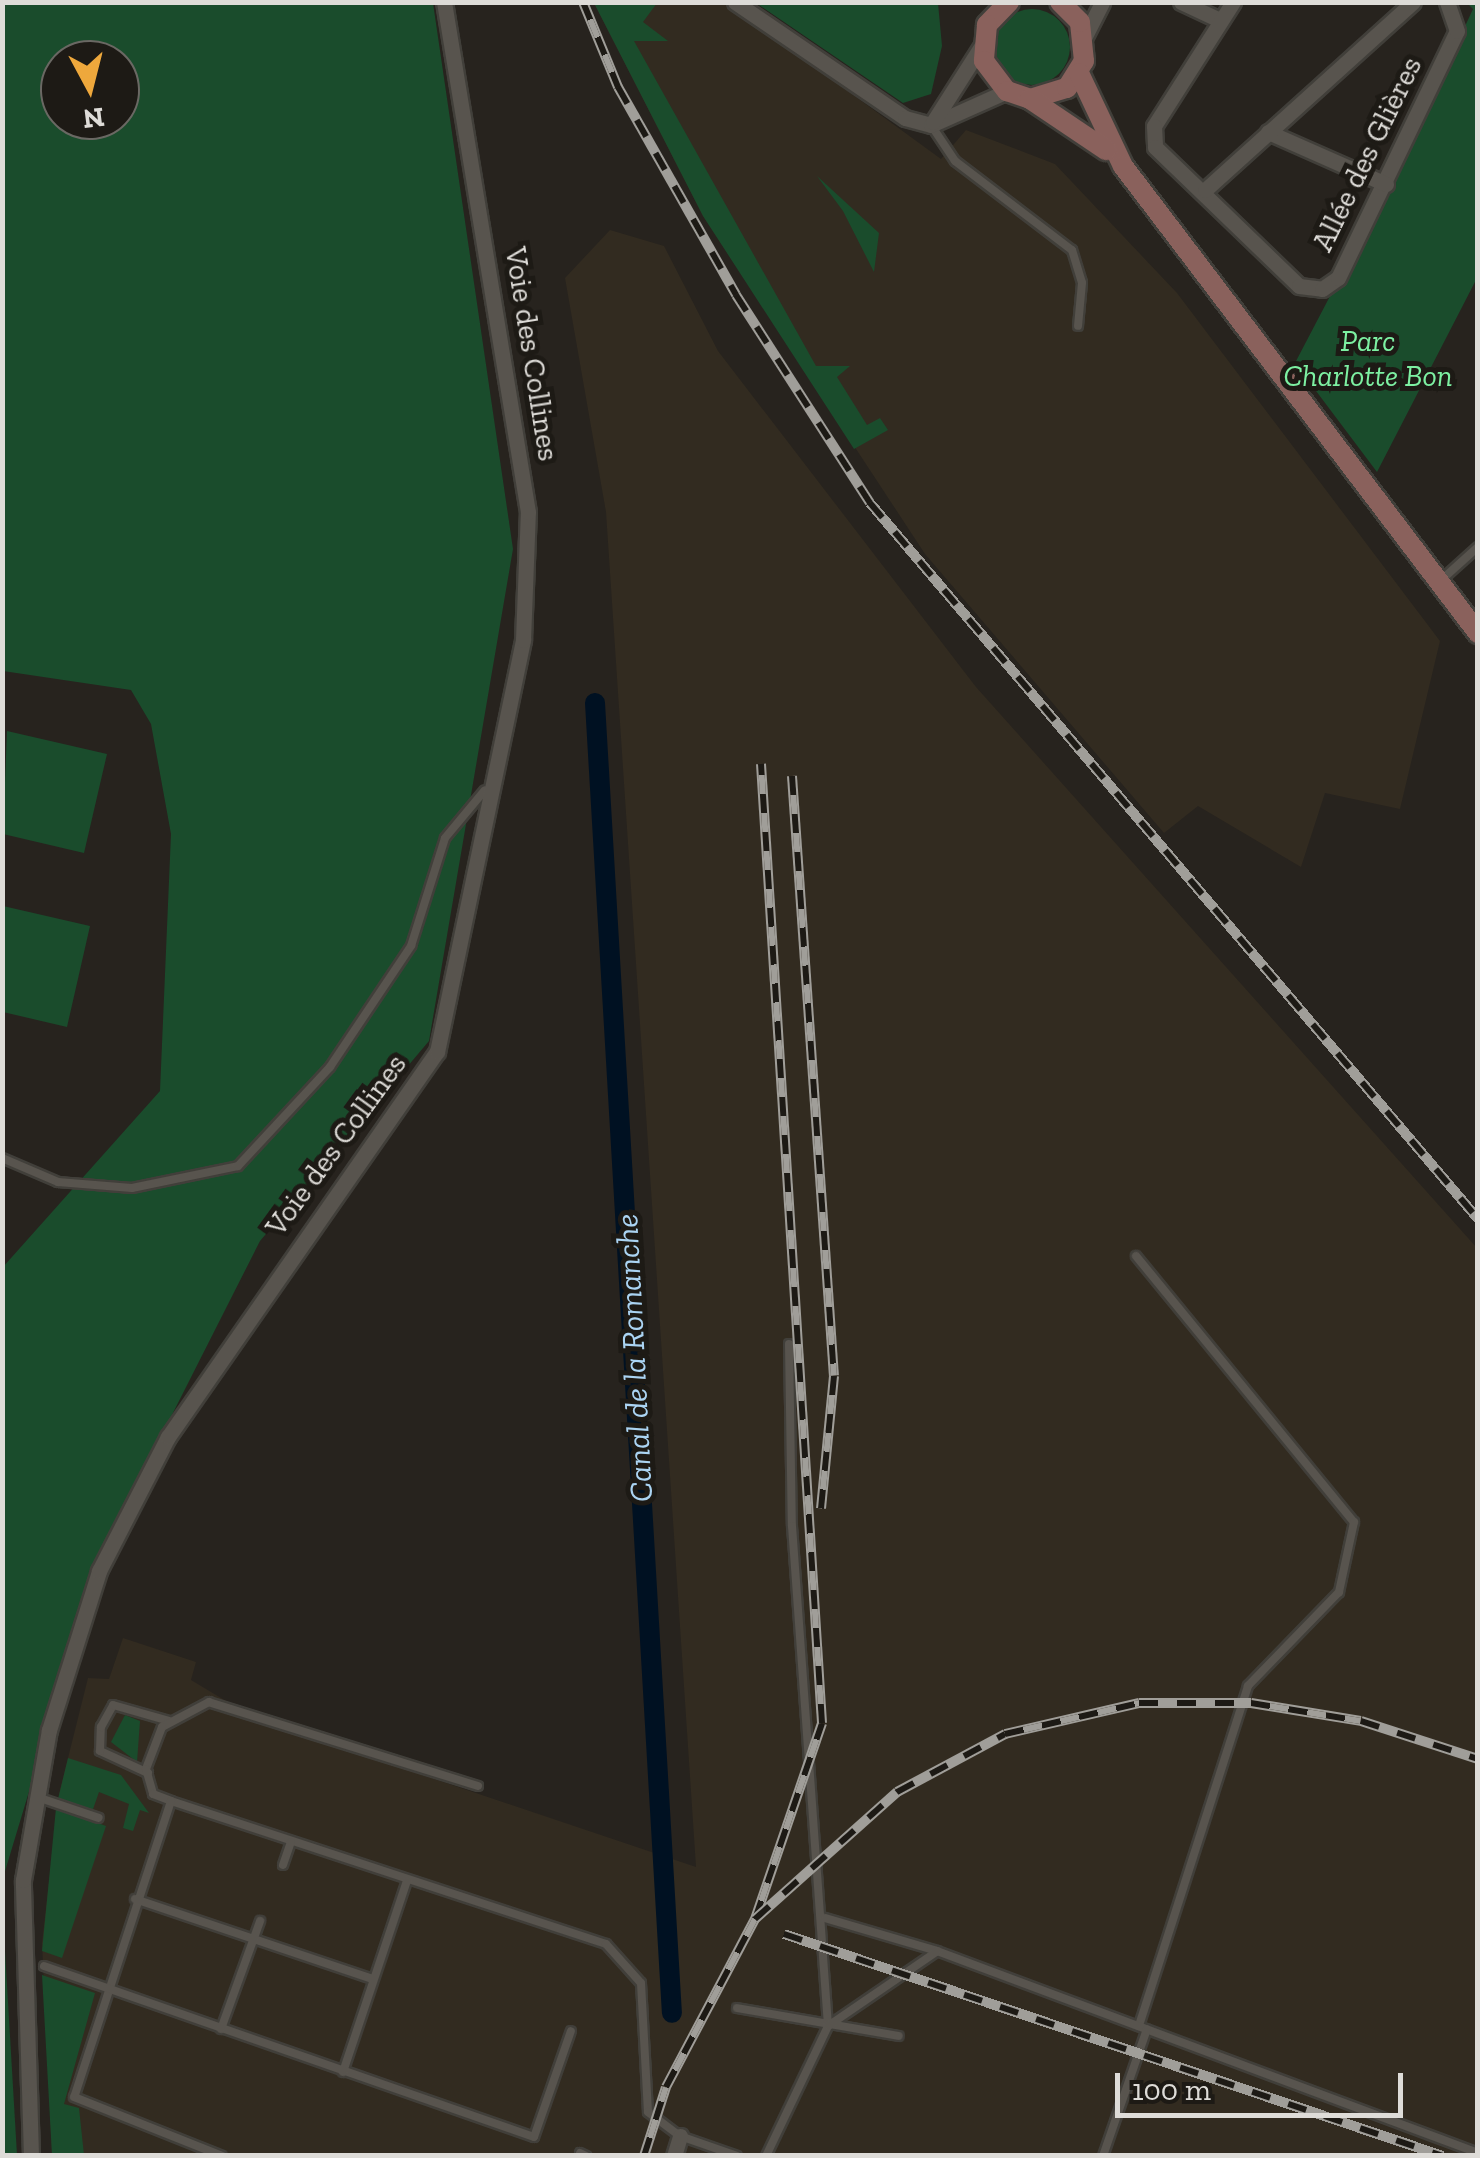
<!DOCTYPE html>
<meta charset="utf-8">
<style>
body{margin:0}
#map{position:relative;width:1480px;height:2158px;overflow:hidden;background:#27231e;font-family:"Zilla Slab",serif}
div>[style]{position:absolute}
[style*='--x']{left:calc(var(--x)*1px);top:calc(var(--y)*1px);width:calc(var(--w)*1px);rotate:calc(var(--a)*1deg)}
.built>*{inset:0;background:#322b20}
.green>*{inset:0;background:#1a4c2c}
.round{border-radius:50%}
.canal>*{height:20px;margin:-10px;padding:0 10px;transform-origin:10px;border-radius:10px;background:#012}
.roads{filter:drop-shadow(2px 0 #413f3a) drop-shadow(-2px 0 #413f3a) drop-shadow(0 2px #413f3a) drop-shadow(0 -2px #413f3a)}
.lane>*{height:8px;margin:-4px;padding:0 4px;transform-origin:4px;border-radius:4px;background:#58544e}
.street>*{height:15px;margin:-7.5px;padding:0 7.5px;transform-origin:7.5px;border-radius:7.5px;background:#58544e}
.secondary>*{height:20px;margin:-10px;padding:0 10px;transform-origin:10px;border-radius:10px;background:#8a615c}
.rail>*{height:10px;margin-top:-5px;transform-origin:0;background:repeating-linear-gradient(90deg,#1d1a15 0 19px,#a09e99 0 38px);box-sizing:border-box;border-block:2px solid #a09e99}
span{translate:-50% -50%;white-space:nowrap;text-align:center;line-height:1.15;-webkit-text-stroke:10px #1d1a15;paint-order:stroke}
.street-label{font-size:30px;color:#dedcd8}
.park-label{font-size:30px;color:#7df0a2;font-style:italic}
.water-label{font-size:32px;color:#abd4f3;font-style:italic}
.frame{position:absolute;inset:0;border:5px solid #dedcd8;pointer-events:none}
.north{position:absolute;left:40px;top:40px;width:100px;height:100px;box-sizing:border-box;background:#1d1a15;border:2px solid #6a6863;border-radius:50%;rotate:173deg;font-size:28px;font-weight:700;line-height:40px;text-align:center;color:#dedcd8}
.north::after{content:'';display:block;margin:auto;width:35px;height:45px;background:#eea83c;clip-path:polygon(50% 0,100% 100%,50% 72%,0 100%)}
.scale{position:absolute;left:1115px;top:2073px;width:288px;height:45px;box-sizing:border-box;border:5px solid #dedcd8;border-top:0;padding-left:12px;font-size:30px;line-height:35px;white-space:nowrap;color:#dedcd8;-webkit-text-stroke:8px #1d1a15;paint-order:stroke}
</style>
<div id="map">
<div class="built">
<i style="clip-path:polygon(594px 3px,727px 3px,941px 159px,966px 130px,1055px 164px,1177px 293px,1440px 641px,1400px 809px,1325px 793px,1301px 867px,1198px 806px,1164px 833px,925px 554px,703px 216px)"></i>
<i style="clip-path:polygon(610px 230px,664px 246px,718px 351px,976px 687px,1477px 1248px,1477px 2155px,52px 2156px,42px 1943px,59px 1794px,88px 1678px,109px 1679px,123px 1638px,196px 1662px,191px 1680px,256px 1719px,696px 1867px,606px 512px,565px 278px)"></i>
</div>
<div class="green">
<i style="clip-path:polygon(evenodd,3px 3px,433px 3px,513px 549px,429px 1041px,260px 1241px,99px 1559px,3px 1878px,3px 1267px,160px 1091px,171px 834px,151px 724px,131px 690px,3px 671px,3px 3px,60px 60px,120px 60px,120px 120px,60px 120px,60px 60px)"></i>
<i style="clip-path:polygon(594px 3px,657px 3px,643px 22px,668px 41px,634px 41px,816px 366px,850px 366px,837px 377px,867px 425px,880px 418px,888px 430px,854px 449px,703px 216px)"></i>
<i style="clip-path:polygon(756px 3px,938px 3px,942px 46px,931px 94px,903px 103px)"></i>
<i style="clip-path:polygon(1467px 3px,1477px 3px,1477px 278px,1377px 472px,1295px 363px,1418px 128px,1473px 9px)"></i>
<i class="round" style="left:994px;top:9px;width:76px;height:76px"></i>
<i style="clip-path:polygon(817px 176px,879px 233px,874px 272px,843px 211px)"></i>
<i style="clip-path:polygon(7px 731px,107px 754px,84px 853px,3px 834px)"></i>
<i style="clip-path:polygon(3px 906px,90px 926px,67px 1027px,3px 1012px)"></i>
<i style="clip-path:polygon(125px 1715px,140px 1721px,137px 1762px,111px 1742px)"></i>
<i style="clip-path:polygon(68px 1758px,121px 1775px,149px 1813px,140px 1810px,133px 1831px,123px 1828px,129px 1804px,99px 1792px,92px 1812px,58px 1799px)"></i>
<i style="clip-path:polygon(56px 1808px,106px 1826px,62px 1958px,42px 1951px)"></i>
<i style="clip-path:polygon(3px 1917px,17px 2155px,3px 2155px)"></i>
<i style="clip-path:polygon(42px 1975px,95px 1993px,64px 2104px,79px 2108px,84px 2155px,52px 2155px)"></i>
</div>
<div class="canal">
<i style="--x:595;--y:703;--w:1312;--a:86.64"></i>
</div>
<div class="roads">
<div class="lane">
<i style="--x:931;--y:125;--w:43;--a:56.3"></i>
<i style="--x:955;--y:161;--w:147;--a:37.3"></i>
<i style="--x:1072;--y:250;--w:34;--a:73"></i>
<i style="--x:1082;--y:283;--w:43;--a:95.3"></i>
<i style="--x:1439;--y:582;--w:52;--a:-41.9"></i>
<i style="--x:2;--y:1158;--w:61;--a:23.2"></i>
<i style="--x:58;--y:1182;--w:74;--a:4.6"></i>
<i style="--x:132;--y:1188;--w:108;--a:-11.7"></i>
<i style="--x:238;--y:1166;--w:135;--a:-47.1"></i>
<i style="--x:330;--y:1067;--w:146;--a:-56.2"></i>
<i style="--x:411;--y:946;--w:113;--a:-72.5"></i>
<i style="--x:445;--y:838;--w:62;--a:-50.2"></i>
<i style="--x:1136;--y:1256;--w:344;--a:50.7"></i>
<i style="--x:1354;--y:1522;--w:72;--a:102.1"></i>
<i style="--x:1339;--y:1592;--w:131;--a:134.1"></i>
<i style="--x:1248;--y:1686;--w:357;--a:107.8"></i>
<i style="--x:789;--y:1344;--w:182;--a:89.1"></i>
<i style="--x:792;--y:1526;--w:501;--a:85.88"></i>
<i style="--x:148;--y:1773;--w:53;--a:-155.4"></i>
<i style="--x:100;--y:1751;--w:24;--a:-88"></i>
<i style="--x:101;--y:1727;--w:25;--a:-61"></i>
<i style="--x:113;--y:1705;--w:58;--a:15.9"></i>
<i style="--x:478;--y:1786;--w:282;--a:-162.7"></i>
<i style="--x:209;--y:1702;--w:53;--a:152"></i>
<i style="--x:162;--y:1727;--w:45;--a:110.9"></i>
<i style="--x:146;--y:1769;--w:26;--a:74"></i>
<i style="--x:153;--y:1794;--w:19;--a:21"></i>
<i style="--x:171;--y:1801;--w:458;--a:18.2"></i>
<i style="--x:606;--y:1944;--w:52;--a:48.1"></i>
<i style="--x:641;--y:1983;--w:129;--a:86.9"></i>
<i style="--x:648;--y:2112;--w:40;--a:37"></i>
<i style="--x:680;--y:2136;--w:60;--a:19.3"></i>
<i style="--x:37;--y:1797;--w:65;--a:18.7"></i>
<i style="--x:171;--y:1801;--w:311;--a:108.1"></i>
<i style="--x:74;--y:2097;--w:159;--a:21.7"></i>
<i style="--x:283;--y:1865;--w:24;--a:-71"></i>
<i style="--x:135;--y:1899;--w:251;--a:18.6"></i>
<i style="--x:825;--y:1918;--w:117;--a:16.4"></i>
<i style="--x:937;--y:1951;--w:577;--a:20.47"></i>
<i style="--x:44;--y:1966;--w:519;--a:19.24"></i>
<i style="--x:534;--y:2137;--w:112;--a:-70.8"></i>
<i style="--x:737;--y:2008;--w:164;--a:9.8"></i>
<i style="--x:221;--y:2029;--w:115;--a:-70.1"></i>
<i style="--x:343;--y:2072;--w:201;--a:-71.5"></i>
<i style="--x:580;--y:2153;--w:7;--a:27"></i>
<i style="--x:766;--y:2156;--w:144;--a:-64.5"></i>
<i style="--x:828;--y:2026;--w:131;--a:-34.4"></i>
<i style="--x:1103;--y:2156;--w:134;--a:-70.9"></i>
</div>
<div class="street">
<i style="--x:735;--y:2;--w:206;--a:34.3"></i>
<i style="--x:905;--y:118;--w:27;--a:15"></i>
<i style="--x:931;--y:125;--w:83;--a:-24.1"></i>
<i style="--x:1181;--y:2;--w:40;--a:25"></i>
<i style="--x:1233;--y:2;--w:147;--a:122.5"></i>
<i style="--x:1154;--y:126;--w:21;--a:87"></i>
<i style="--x:1155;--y:147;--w:200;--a:44"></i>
<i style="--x:1299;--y:286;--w:23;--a:7"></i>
<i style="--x:1322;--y:289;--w:19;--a:-35"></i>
<i style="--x:1338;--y:278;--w:274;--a:-64.3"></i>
<i style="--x:1457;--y:31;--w:31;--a:-109"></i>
<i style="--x:1085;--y:36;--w:38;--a:-63"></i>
<i style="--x:933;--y:122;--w:91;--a:-57.5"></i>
<i style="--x:1268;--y:132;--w:129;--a:23.8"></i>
<i style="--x:1205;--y:190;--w:280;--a:-42.1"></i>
<i style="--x:31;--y:2156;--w:276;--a:-91.7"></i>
<i style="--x:23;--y:1880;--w:152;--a:-80.2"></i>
<i style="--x:49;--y:1730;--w:167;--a:-72.5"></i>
<i style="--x:99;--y:1571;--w:151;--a:-62.8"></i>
<i style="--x:168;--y:1437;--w:470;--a:-55.1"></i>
<i style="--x:437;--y:1052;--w:421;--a:-78.2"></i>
<i style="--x:523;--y:640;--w:128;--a:-87.8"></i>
<i style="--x:528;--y:512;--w:517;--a:-99.35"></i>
<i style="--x:674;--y:2156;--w:21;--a:-73"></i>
</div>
<div class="secondary">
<i style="--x:1009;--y:2;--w:32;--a:134"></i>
<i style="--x:987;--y:25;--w:36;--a:95"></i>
<i style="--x:984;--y:61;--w:38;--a:53"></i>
<i style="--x:1007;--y:91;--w:24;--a:19"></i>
<i style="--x:1030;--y:99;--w:39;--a:-17"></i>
<i style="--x:1067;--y:88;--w:32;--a:-58"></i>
<i style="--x:1084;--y:61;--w:39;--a:-96"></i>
<i style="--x:1080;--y:22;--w:28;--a:-135"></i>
<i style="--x:1079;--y:73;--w:103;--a:64.7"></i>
<i style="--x:1123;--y:166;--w:587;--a:52.76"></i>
<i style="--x:1030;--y:99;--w:92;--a:33.9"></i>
</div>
</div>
<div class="rail">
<i style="--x:583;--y:2;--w:92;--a:67.6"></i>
<i style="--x:618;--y:87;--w:239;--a:60.4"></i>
<i style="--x:736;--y:295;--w:247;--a:57.2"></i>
<i style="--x:870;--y:503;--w:939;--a:49.66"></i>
<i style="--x:792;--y:776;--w:601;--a:86"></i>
<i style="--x:834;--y:1376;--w:133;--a:95.6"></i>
<i style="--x:755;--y:1919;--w:207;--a:-71.1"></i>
<i style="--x:822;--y:1723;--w:961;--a:-93.64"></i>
<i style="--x:784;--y:1934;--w:695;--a:18.62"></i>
<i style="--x:644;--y:2156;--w:72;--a:-72.3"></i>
<i style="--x:666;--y:2087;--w:190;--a:-62.1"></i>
<i style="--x:755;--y:1919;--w:191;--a:-41.8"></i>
<i style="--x:897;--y:1792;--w:123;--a:-28.2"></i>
<i style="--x:1005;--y:1734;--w:138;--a:-13"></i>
<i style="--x:1139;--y:1703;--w:112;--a:0"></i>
<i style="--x:1251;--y:1703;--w:111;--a:9.3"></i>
<i style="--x:1361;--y:1721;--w:123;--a:18"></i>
</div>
<div class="street-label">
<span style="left:1367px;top:154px;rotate:-64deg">Allée des Glières</span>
<span style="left:532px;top:354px;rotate:81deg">Voie des Collines</span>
<span style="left:336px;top:1145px;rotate:-54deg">Voie des Collines</span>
</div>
<div class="park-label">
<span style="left:1368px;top:358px">Parc<br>Charlotte Bon</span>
</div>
<div class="water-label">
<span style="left:634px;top:1358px;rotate:-93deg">Canal de la Romanche</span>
</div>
<div class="frame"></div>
<div class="north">N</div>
<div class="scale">100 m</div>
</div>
